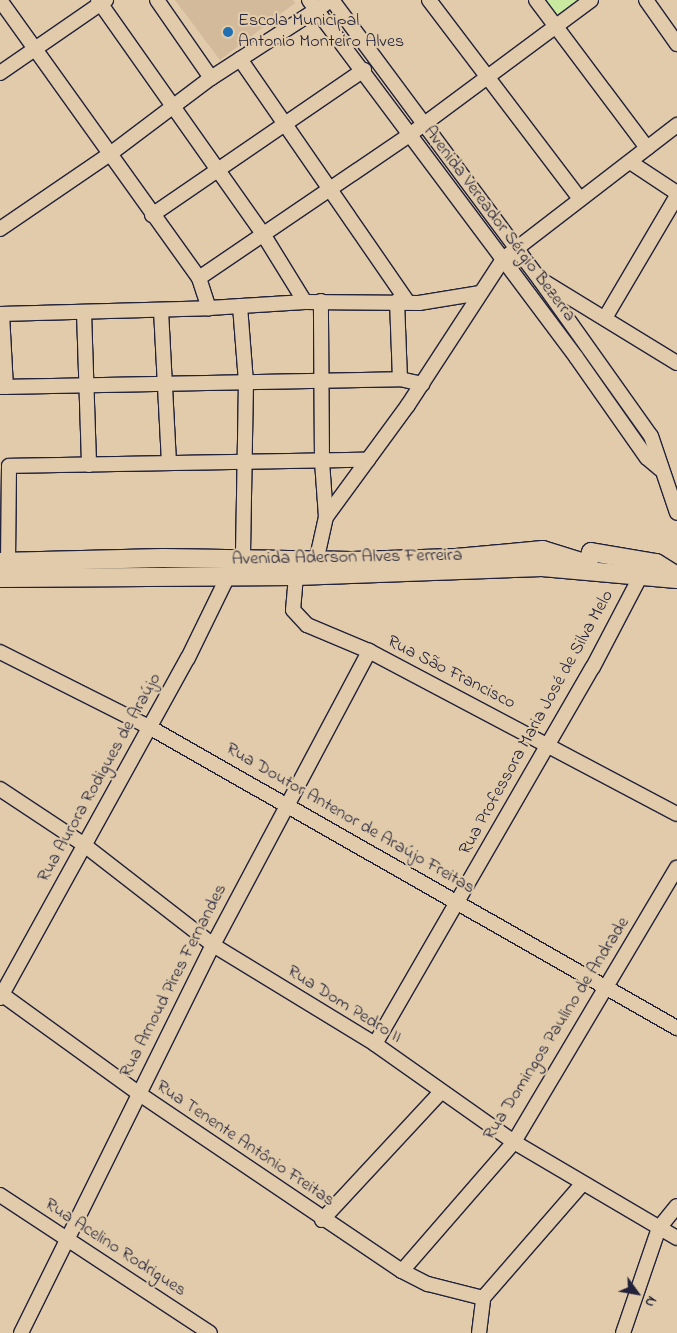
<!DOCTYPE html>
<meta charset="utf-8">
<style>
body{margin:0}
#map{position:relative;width:677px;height:1333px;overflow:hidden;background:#e1cbaa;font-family:"Indie Flower",sans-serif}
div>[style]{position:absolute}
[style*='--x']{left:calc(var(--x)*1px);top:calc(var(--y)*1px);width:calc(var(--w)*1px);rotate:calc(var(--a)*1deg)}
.built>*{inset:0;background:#d3ba9a}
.green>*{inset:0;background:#cae9a0}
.roads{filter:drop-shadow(1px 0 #22223b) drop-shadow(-1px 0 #22223b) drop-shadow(0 1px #22223b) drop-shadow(0 -1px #22223b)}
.minor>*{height:14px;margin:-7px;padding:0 7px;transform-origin:7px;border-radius:7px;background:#e1cbaa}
.major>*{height:18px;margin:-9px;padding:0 9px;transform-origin:9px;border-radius:9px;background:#e1cbaa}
.dots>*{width:14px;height:14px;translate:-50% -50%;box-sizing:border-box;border:2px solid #e1cbaa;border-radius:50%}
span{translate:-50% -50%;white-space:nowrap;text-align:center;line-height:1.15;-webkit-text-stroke:4.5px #e1cbaa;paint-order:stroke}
.poi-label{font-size:18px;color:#22223b}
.left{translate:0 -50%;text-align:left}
.street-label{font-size:18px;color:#22223b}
.north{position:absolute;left:612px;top:1268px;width:50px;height:50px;-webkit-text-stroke:4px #e1cbaa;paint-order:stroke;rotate:122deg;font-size:14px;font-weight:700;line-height:20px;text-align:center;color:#22223b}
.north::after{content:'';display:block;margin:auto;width:18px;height:22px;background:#22223b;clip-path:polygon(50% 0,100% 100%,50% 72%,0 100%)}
</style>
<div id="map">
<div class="built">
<i style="clip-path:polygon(175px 0,293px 0,295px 3px,220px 60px)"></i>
</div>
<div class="green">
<i style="clip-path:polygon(540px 0,583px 0,557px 19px)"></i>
</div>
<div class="roads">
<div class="minor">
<i style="--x:0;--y:0;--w:342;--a:54.4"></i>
<i style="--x:199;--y:278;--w:32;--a:72"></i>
<i style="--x:98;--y:0;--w:286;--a:54.8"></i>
<i style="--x:263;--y:234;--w:80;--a:58.3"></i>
<i style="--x:157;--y:0;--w:95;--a:55.3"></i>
<i style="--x:309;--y:0;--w:446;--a:53.2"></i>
<i style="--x:576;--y:357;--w:123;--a:54.9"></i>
<i style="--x:647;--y:458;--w:17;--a:40"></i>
<i style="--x:332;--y:0;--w:349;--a:53.4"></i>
<i style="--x:540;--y:280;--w:191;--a:54.6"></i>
<i style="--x:651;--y:436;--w:81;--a:71.3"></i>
<i style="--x:429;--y:0;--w:250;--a:52.8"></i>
<i style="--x:536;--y:0;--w:185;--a:53.1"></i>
<i style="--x:646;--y:0;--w:54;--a:54.8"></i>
<i style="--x:240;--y:59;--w:294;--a:55.4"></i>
<i style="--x:0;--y:73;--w:129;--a:-34.6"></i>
<i style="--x:630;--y:162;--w:56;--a:33.4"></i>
<i style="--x:152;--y:215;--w:257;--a:-34.4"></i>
<i style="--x:0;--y:229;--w:133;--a:-34.3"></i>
<i style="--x:110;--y:154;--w:126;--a:-37"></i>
<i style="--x:211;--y:78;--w:135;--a:-32.9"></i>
<i style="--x:199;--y:278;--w:253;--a:-34.2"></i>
<i style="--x:408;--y:136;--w:228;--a:-36.6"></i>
<i style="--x:543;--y:281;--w:157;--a:31.5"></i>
<i style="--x:397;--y:301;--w:78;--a:87.8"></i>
<i style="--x:240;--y:306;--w:76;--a:85.5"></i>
<i style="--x:246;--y:382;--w:179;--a:91"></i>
<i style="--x:161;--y:310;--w:153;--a:87"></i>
<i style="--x:84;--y:312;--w:153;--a:88.1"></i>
<i style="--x:0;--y:314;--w:209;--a:-1.6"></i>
<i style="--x:209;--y:308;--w:96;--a:-3.6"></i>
<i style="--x:305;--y:302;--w:114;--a:0.5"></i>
<i style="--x:419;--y:303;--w:62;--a:-9.3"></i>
<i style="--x:2;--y:314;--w:73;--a:86.9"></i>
<i style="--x:605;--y:318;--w:142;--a:-59.5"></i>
<i style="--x:0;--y:387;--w:400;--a:-1.1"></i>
<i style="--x:400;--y:379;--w:23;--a:13"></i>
<i style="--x:326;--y:517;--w:139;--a:-53.8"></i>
<i style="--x:408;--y:405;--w:174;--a:-56.9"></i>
<i style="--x:503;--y:259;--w:220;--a:-37.6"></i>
<i style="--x:8;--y:562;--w:96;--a:-89.4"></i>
<i style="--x:9;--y:466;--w:359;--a:-1"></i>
<i style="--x:316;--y:562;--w:46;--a:-77.5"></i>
<i style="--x:326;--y:517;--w:56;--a:-94.1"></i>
<i style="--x:322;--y:461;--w:160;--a:-90.4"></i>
<i style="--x:296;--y:576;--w:34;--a:95"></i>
<i style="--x:293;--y:610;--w:21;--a:47"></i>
<i style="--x:307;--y:625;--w:67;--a:22.8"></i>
<i style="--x:369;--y:651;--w:348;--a:27.9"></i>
<i style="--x:0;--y:652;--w:167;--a:26.7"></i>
<i style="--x:149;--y:727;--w:608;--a:29.69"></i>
<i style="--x:0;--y:789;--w:100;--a:33.5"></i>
<i style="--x:83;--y:844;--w:165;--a:37.8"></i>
<i style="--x:213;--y:945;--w:190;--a:31.4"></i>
<i style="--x:375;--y:1044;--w:170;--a:35.2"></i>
<i style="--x:514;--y:1142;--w:189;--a:30.5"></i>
<i style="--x:0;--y:993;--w:170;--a:35.9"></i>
<i style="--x:138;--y:1093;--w:318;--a:34"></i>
<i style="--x:402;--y:1271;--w:29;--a:27"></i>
<i style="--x:428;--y:1284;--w:57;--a:14.3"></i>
<i style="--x:0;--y:998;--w:389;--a:-61.1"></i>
<i style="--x:188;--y:658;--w:93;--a:-64"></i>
<i style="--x:375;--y:1044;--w:435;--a:-60"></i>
<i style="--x:593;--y:667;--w:104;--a:-62.4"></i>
<i style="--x:0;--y:1195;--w:251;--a:33.3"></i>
<i style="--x:322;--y:1220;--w:175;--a:-47.1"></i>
<i style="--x:402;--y:1271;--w:171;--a:-49"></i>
<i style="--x:514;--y:1142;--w:319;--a:-59.3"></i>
<i style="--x:21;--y:1333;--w:433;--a:-63.7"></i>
<i style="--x:213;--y:945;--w:333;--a:-62"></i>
<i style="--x:479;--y:1333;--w:35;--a:-83"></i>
<i style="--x:483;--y:1298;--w:152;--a:-49"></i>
<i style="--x:623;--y:1333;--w:111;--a:-71.1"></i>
<i style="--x:659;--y:1228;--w:28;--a:-51"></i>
</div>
<div class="major">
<i style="--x:0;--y:562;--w:163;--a:-1.4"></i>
<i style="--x:163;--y:558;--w:189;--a:0.9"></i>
<i style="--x:352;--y:561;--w:104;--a:-1.7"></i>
<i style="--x:456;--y:558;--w:87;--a:-5.3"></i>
<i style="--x:543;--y:550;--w:47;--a:17.3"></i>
<i style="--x:588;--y:564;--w:12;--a:-76"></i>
<i style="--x:591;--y:552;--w:66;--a:9.6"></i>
<i style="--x:656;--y:563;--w:25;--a:32"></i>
<i style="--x:0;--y:578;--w:296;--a:-0.4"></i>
<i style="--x:296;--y:576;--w:246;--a:-2.1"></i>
<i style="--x:542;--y:567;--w:135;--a:5.1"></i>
</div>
</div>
<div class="dots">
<i style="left:228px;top:32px;background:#1f6fb2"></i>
</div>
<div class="poi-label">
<span class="left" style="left:238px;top:32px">Escola Municipal<br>Antonio Monteiro Alves</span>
</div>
<div class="street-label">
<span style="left:499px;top:224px;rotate:53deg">Avenida Vereador Sérgio Bezerra</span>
<span style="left:347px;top:558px;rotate:-1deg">Avenida Aderson Alves Ferreira</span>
<span style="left:451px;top:673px;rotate:27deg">Rua São Francisco</span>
<span style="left:537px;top:723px;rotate:-61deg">Rua Professora Maria José de Silva Melo</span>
<span style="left:100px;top:778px;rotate:-61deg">Rua Aurora Rodigues de Araújo</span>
<span style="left:350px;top:819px;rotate:30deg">Rua Doutor Antenor de Araújo Freitas</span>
<span style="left:174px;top:981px;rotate:-63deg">Rua Arnoud Pires Fernandes</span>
<span style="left:344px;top:1005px;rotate:32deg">Rua Dom Pedro II</span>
<span style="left:557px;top:1029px;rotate:-58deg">Rua Domingos Paulino de Andrade</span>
<span style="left:245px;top:1144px;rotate:34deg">Rua Tenente Antônio Freitas</span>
<span style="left:115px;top:1248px;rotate:33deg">Rua Acelino Rodrigues</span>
</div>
<div class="north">N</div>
</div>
